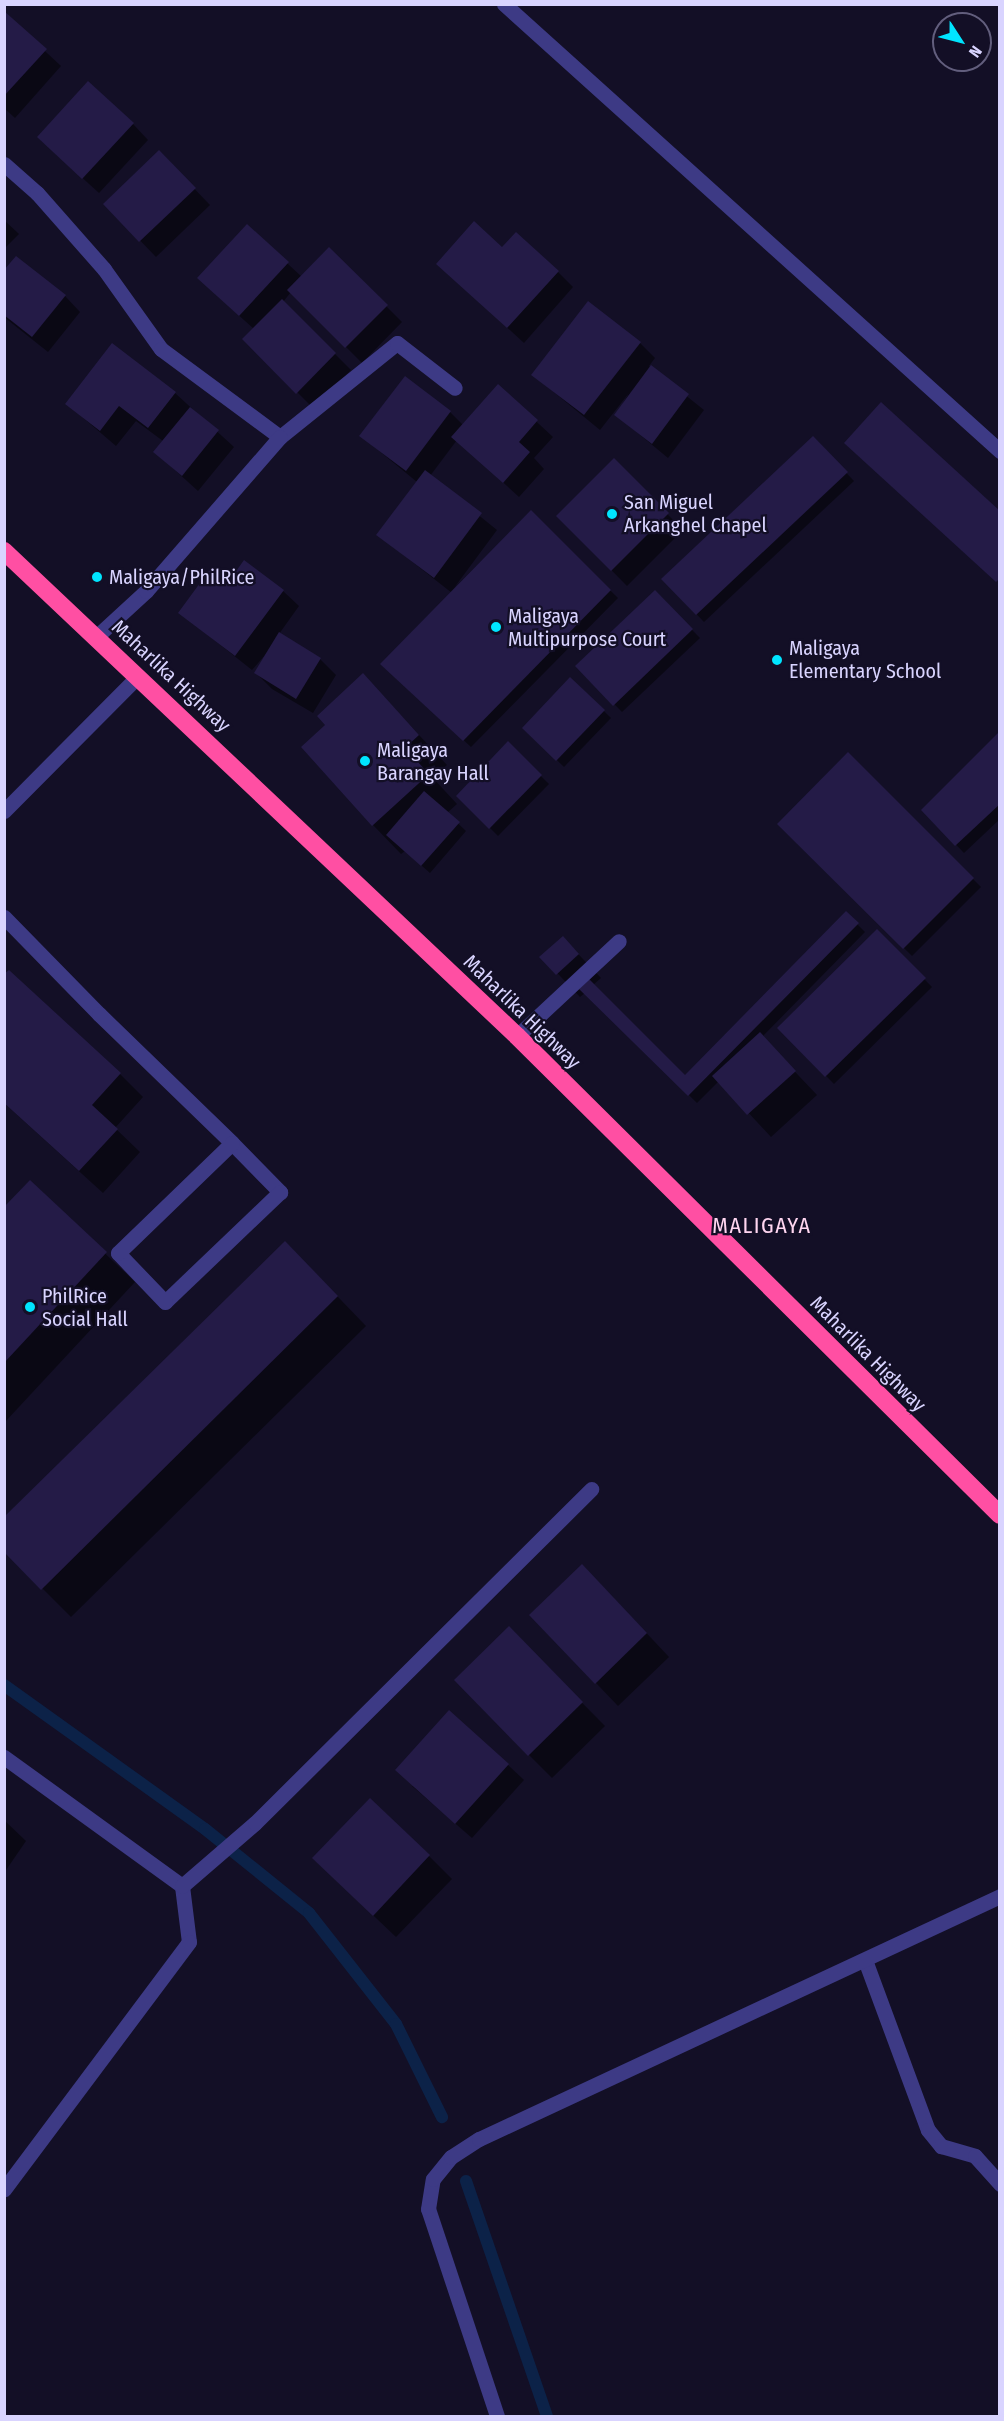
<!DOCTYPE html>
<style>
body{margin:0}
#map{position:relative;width:1004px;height:2421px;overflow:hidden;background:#130f26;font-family:"Fira Sans Condensed",sans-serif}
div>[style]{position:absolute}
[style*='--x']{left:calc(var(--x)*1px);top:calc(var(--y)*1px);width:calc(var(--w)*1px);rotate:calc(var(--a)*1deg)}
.shadow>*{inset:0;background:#0007}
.stream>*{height:12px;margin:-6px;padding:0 6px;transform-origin:6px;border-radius:6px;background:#0c2248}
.building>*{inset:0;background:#241b47}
.minor>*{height:15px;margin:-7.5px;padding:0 7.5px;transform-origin:7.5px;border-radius:7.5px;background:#3d3a85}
.highway>*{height:18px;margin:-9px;padding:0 9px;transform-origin:9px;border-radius:9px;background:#ff4fa3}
.dots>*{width:16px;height:16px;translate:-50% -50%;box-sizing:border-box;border:3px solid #130f26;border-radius:50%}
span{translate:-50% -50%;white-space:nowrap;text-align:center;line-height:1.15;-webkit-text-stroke:4.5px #130f26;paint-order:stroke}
.poi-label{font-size:20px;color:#d9d4ff}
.left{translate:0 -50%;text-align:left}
.street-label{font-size:20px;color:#d9d4ff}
.quarter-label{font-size:22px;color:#ffd6f0;letter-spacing:1.5px}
.frame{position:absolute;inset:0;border:6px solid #d9d4ff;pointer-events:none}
.north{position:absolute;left:932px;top:12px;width:60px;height:60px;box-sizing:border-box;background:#130f26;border:2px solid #625e7d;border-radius:50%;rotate:126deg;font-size:16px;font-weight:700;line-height:24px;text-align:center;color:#d9d4ff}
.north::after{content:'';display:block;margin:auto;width:21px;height:27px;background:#00e5ff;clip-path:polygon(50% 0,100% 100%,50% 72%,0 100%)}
</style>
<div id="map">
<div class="shadow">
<i style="clip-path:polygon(4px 13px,61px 66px,15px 118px,4px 108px)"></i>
<i style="clip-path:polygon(133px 124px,148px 140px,99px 193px,55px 153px)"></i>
<i style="clip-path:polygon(159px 152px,210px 205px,156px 257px,105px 204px)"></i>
<i style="clip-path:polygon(4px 220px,19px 234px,4px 249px)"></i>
<i style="clip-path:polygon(247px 226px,302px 277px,329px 249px,402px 322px,362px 363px,291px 292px,283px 302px,351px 370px,313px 408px,244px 339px,254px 329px,215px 294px)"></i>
<i style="clip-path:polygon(4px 272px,65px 296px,80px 312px,48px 352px,4px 317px)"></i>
<i style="clip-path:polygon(558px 272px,573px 287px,524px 343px,454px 279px)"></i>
<i style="clip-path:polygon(640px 343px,655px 358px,649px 366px,704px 410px,668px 458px,616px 415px,629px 393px,600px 430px,533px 375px)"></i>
<i style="clip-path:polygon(498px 386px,553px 437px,534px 458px,544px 469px,519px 497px,457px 440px,430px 476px,497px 530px,454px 588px,531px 512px,618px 598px,471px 747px,390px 672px,452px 593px,378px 535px,417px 482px,361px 436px,450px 412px,463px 425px)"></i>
<i style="clip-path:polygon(175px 393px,234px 447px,198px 491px,155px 452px,163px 441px,136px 421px,116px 446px,67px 404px)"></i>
<i style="clip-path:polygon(813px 438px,854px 481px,704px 622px,663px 579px)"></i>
<i style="clip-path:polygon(614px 460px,683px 530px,627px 586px,558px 516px)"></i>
<i style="clip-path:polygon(229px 583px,283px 591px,299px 606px,279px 634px,320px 659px,336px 675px,313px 713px,272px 689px,256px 673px,272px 647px,252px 670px,180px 613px)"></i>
<i style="clip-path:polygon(655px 592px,700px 638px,622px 712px,577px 666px)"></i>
<i style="clip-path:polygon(363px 675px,447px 765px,432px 777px,457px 804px,447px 813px,466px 831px,430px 873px,405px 851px,401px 854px,373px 825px,328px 725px)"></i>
<i style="clip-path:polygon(571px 679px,611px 718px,564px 767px,524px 728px)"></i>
<i style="clip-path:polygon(1000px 733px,1000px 819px,964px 853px,923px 810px)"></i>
<i style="clip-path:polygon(508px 744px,549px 784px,498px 836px,458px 796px)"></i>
<i style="clip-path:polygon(848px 754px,981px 887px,912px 956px,779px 824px)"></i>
<i style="clip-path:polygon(846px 913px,865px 932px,762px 1037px,817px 1095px,771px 1137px,719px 1081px,697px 1103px,585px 993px,580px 997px,542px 957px,563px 938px,601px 978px,593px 985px,685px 1077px)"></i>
<i style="clip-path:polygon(877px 931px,932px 987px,834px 1084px,779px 1028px)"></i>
<i style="clip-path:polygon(120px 1074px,143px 1097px,115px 1128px,140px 1152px,103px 1193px,4px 1103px)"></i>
<i style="clip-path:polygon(30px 1182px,135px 1282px,5px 1422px,4px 1209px)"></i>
<i style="clip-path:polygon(313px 1271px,366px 1326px,71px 1617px,4px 1550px)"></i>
<i style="clip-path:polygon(605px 1589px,669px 1657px,618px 1706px,596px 1683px)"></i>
<i style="clip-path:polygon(531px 1651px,605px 1726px,552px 1778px,529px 1755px)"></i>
<i style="clip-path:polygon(508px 1765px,524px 1780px,472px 1838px,412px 1786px)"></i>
<i style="clip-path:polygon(4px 1820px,26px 1841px,4px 1873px)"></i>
<i style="clip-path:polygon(429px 1856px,452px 1879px,396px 1937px,337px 1881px)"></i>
</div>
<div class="stream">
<i style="--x:4;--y:1685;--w:247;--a:35.6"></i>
<i style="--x:205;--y:1829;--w:134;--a:38.9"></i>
<i style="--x:309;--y:1913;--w:141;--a:51.9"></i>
<i style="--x:396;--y:2024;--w:104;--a:63.7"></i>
<i style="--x:466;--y:2181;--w:249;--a:71"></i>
</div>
<div class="building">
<i style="clip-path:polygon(4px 11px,47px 49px,4px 96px)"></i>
<i style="clip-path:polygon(88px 81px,134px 123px,82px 179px,37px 137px)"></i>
<i style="clip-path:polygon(159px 150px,196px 188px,139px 242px,103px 204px)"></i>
<i style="clip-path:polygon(474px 221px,502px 247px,516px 232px,559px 271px,507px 328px,436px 264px)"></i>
<i style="clip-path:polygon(247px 224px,289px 262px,239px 316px,197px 278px)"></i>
<i style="clip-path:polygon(329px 247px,388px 305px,345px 348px,287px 290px)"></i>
<i style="clip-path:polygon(16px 256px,66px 295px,32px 337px,4px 315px,4px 270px)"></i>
<i style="clip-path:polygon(282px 299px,336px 353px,296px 394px,242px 339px)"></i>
<i style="clip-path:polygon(588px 301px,641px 342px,584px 415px,531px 375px)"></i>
<i style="clip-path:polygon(112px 343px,176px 392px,148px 428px,119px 406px,100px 431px,65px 404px)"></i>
<i style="clip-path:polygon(651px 365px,689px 394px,652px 444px,614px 415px)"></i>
<i style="clip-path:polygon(405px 376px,451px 411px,406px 471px,359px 436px)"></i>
<i style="clip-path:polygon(498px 384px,538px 420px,519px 442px,530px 452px,503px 483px,451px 437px)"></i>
<i style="clip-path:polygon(881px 402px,1000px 511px,1000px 578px,996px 582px,844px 443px)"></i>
<i style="clip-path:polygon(190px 407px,219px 430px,182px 476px,153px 452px)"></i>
<i style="clip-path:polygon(813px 436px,848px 472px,696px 615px,661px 579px)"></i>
<i style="clip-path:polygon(614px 458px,669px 513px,611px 571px,556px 516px)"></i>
<i style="clip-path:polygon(425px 470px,482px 513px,434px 578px,376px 535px)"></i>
<i style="clip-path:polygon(531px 510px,611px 590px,463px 741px,380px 664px)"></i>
<i style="clip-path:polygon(244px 560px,284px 590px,235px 656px,178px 613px,211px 568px,229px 581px)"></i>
<i style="clip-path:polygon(655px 590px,693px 629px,613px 706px,575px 666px)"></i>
<i style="clip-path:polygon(279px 632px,321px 658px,296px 699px,254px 673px)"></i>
<i style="clip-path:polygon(363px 673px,419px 735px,405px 748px,429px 774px,372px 826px,301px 747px,325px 725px,317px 716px)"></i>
<i style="clip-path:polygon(570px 677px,605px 710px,556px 761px,522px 728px)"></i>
<i style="clip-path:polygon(1000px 731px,1000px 804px,955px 846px,921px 810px)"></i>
<i style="clip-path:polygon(508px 741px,542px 775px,489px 829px,456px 796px)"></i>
<i style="clip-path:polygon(848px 752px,974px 878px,903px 949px,777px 824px)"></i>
<i style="clip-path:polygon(424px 791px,460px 822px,421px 866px,386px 835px)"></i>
<i style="clip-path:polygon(846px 911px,859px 923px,688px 1096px,579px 989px,589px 979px,685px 1075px)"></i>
<i style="clip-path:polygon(877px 929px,926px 978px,825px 1077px,777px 1028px)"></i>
<i style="clip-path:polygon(563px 936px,579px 954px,556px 975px,539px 957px)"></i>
<i style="clip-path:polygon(9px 970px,121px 1073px,92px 1105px,118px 1129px,79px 1171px,4px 1103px,4px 974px)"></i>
<i style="clip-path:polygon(760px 1032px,796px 1071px,747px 1115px,712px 1076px)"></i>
<i style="clip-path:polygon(30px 1180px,107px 1252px,4px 1363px,4px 1207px)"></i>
<i style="clip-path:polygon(285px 1241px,338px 1296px,41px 1590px,4px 1552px,4px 1517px)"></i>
<i style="clip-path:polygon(582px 1564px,647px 1633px,595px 1684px,529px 1615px)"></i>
<i style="clip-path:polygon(509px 1626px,583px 1702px,528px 1756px,454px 1680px)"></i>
<i style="clip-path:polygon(449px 1710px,509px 1764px,455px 1824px,395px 1770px)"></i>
<i style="clip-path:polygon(370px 1798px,430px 1855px,373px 1916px,312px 1858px)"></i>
</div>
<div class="minor">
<i style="--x:504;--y:4;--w:668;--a:42.03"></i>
<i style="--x:4;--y:164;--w:44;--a:41.3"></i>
<i style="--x:37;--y:193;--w:101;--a:48.6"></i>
<i style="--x:104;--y:269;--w:98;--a:54.5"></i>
<i style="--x:161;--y:349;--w:148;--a:36.5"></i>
<i style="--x:280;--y:437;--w:150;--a:-38.8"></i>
<i style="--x:397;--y:343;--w:73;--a:37.8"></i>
<i style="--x:96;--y:637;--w:68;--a:-42.6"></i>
<i style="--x:146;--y:591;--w:204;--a:-49"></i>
<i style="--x:4;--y:811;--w:190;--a:-45.2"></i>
<i style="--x:4;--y:917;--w:136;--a:45.6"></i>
<i style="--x:99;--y:1014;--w:185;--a:44.1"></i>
<i style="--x:232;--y:1143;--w:69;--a:45.6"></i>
<i style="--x:280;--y:1192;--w:159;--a:136.3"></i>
<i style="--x:165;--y:1302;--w:68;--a:-133.8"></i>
<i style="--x:118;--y:1253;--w:158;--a:-44"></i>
<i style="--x:517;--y:1036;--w:139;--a:-43"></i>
<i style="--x:4;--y:1757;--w:220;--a:35.9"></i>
<i style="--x:182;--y:1886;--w:56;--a:82.9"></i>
<i style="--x:189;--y:1942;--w:309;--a:126.8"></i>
<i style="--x:182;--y:1886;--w:96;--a:-40.8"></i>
<i style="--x:255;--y:1823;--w:474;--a:-44.8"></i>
<i style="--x:865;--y:1960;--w:181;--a:69.7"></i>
<i style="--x:928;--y:2130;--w:21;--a:51"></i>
<i style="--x:941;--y:2146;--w:35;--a:16"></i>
<i style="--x:975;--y:2156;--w:38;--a:48"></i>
<i style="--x:497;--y:2416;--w:218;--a:-108.4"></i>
<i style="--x:428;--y:2209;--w:30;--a:-81"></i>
<i style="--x:433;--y:2179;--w:28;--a:-51"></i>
<i style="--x:451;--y:2157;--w:33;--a:-33"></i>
<i style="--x:479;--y:2139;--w:575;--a:-25"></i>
</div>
<div class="highway">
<i style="--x:4;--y:551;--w:706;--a:43.39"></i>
<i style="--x:517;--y:1036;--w:680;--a:44.76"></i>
</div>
<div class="dots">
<i style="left:612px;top:514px;background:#00e5ff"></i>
<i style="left:97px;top:577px;background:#00e5ff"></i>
<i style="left:496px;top:627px;background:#00e5ff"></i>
<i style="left:777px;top:660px;background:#00e5ff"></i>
<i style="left:365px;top:761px;background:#00e5ff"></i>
<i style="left:30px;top:1307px;background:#00e5ff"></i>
</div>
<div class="poi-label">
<span class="left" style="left:624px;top:514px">San Miguel<br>Arkanghel Chapel</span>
<span class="left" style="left:109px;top:577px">Maligaya/PhilRice</span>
<span class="left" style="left:508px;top:628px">Maligaya<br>Multipurpose Court</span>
<span class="left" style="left:789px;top:660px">Maligaya<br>Elementary School</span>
<span class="left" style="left:377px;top:762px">Maligaya<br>Barangay Hall</span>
<span class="left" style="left:42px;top:1308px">PhilRice<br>Social Hall</span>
</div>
<div class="street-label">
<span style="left:171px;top:676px;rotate:43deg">Maharlika Highway</span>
<span style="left:522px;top:1012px;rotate:44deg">Maharlika Highway</span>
<span style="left:868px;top:1354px;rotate:45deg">Maharlika Highway</span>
</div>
<div class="quarter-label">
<span style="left:762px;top:1226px">MALIGAYA</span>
</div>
<div class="frame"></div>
<div class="north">N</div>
</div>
